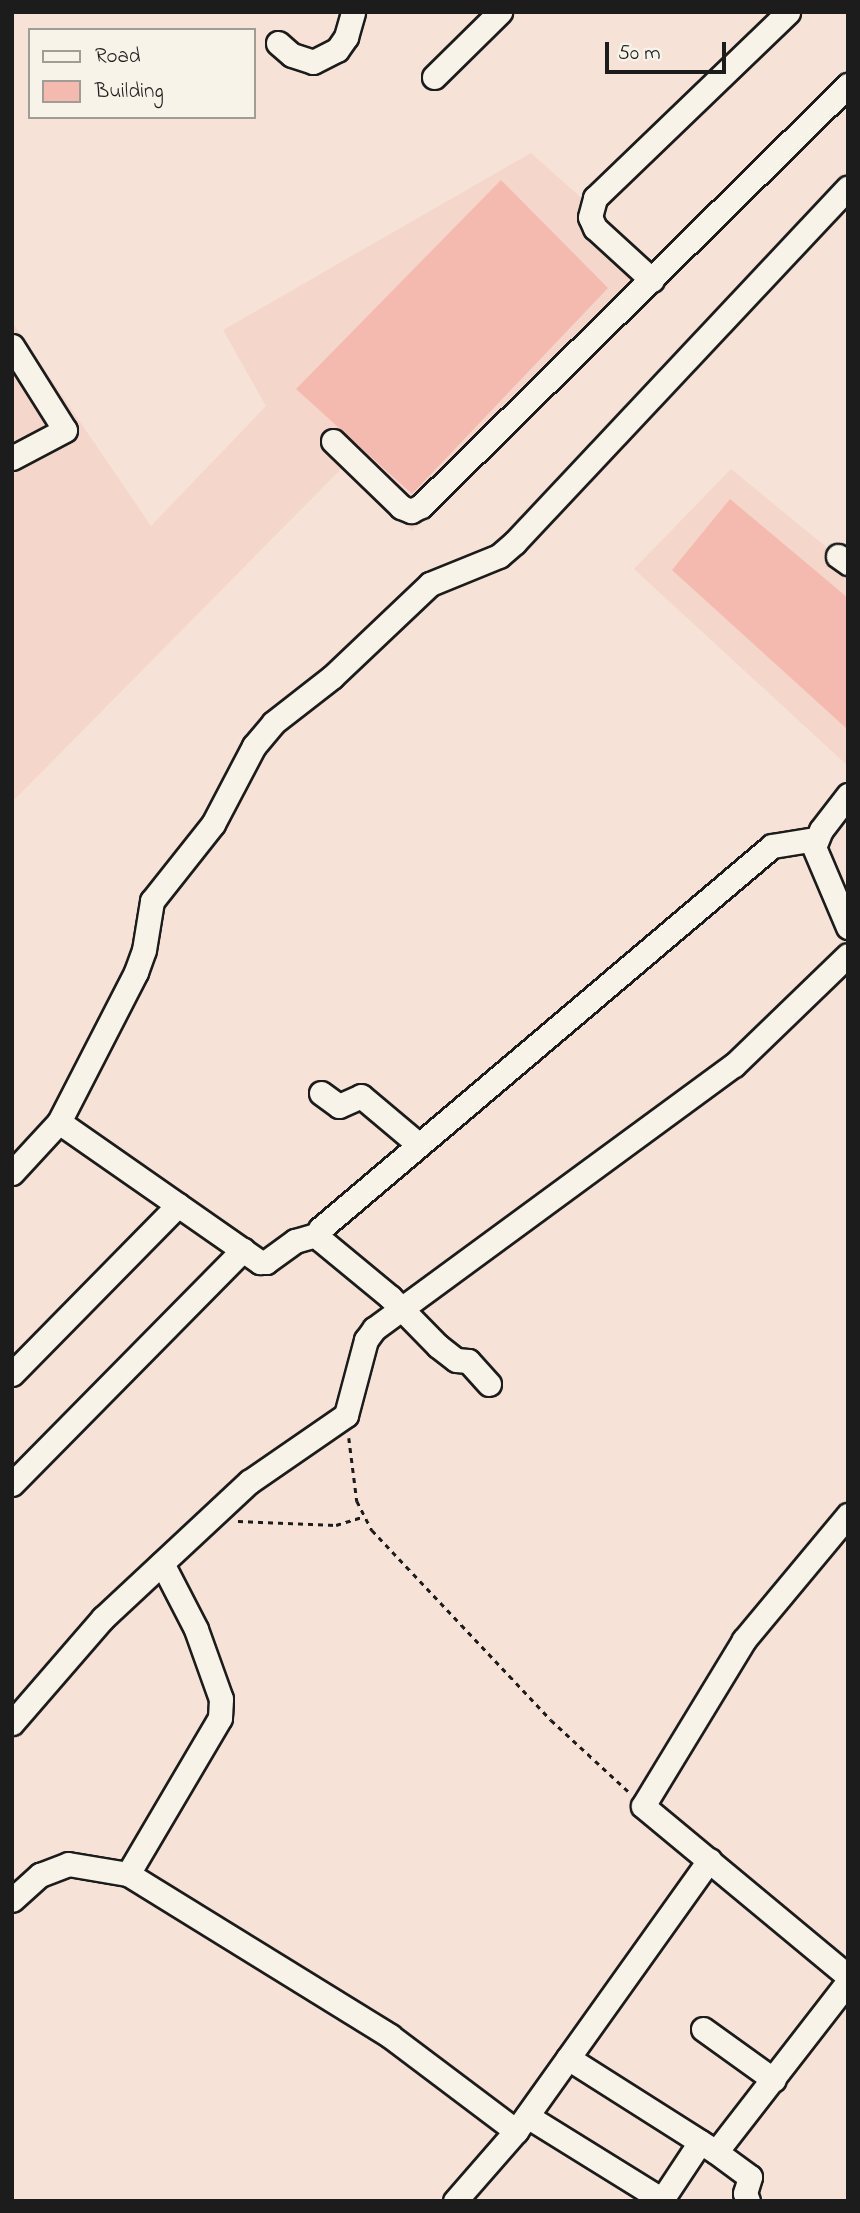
<!DOCTYPE html>
<style>
body{margin:0}
#map{position:relative;width:860px;height:2213px;overflow:hidden;background:#f6e2d7;font-family:"Indie Flower",sans-serif}
div>[style]{position:absolute}
[style*='--x']{left:calc(var(--x)*1px);top:calc(var(--y)*1px);width:calc(var(--w)*1px);rotate:calc(var(--a)*1deg)}
.built>*{inset:0;background:#f5d6cb}
.building>*{inset:0;background:#f4bab0}
.path>*{height:2.5px;margin-top:-1.25px;transform-origin:0;background:repeating-linear-gradient(90deg,#1c1c1c 0 5px,transparent 0 10px)}
.roads{filter:drop-shadow(2px 0 #1c1c1c) drop-shadow(-2px 0 #1c1c1c) drop-shadow(0 2px #1c1c1c) drop-shadow(0 -2px #1c1c1c)}
.minor>*{height:23px;margin:-11.5px;padding:0 11.5px;transform-origin:11.5px;border-radius:11.5px;background:#f7f3e8}
span{translate:-50% -50%;white-space:nowrap;text-align:center;line-height:1.15;-webkit-text-stroke:5px #f7f3e8;paint-order:stroke}
.frame{position:absolute;inset:0;border:14px solid #1c1c1c;pointer-events:none}
.legend{position:absolute;left:28px;top:28px;width:228px;height:91px;box-sizing:border-box;background:#f7f3e8;border:2px solid #9f9d96;margin:0;padding:9px 12px;list-style:none;font-size:21px;color:#1c1c1c}
.legend li{display:flex;align-items:center;gap:14px;height:35px}
.legend b{width:35px;border:2px solid #9f9d96}
.scale{position:absolute;left:605px;top:42px;width:121px;height:32px;box-sizing:border-box;border:4px solid #1c1c1c;border-top:0;padding-left:9px;font-size:21px;line-height:24px;white-space:nowrap;color:#1c1c1c;-webkit-text-stroke:5px #f7f3e8;paint-order:stroke}
</style>
<div id="map">
<div class="built">
<i style="clip-path:polygon(531px 153px,673px 280px,412px 531px,343px 467px,12px 802px,12px 322px,151px 526px,266px 406px,223px 330px)"></i>
<i style="clip-path:polygon(731px 469px,848px 565px,848px 766px,634px 569px)"></i>
</div>
<div class="building">
<i style="clip-path:polygon(501px 180px,608px 288px,412px 494px,296px 389px)"></i>
<i style="clip-path:polygon(730px 499px,848px 598px,846px 728px,672px 570px)"></i>
</div>
<div class="path">
<i style="--x:349;--y:1438;--w:64;--a:82.8"></i>
<i style="--x:357;--y:1501;--w:33;--a:63"></i>
<i style="--x:372;--y:1530;--w:261;--a:46.7"></i>
<i style="--x:551;--y:1720;--w:105;--a:42.7"></i>
<i style="--x:238;--y:1521;--w:98;--a:2.3"></i>
<i style="--x:336;--y:1525;--w:28;--a:-17"></i>
</div>
<div class="roads">
<div class="minor">
<i style="--x:278;--y:43;--w:18;--a:41"></i>
<i style="--x:292;--y:55;--w:22;--a:18"></i>
<i style="--x:313;--y:62;--w:27;--a:-27"></i>
<i style="--x:337;--y:50;--w:16;--a:-55"></i>
<i style="--x:346;--y:37;--w:26;--a:-74"></i>
<i style="--x:434;--y:77;--w:93;--a:-44.6"></i>
<i style="--x:652;--y:280;--w:77;--a:-137.6"></i>
<i style="--x:595;--y:228;--w:12;--a:-114"></i>
<i style="--x:590;--y:217;--w:20;--a:-75"></i>
<i style="--x:595;--y:198;--w:268;--a:-43.9"></i>
<i style="--x:12;--y:346;--w:99;--a:57.8"></i>
<i style="--x:65;--y:430;--w:60;--a:152.2"></i>
<i style="--x:333;--y:441;--w:95;--a:44.1"></i>
<i style="--x:401;--y:507;--w:11;--a:22"></i>
<i style="--x:411;--y:511;--w:11;--a:-27"></i>
<i style="--x:421;--y:506;--w:600;--a:-44.59"></i>
<i style="--x:838;--y:556;--w:12;--a:35"></i>
<i style="--x:848;--y:795;--w:44;--a:127.6"></i>
<i style="--x:821;--y:830;--w:18;--a:112"></i>
<i style="--x:814;--y:847;--w:87;--a:67"></i>
<i style="--x:321;--y:1093;--w:22;--a:36"></i>
<i style="--x:339;--y:1106;--w:24;--a:-24"></i>
<i style="--x:361;--y:1096;--w:75;--a:40.1"></i>
<i style="--x:59;--y:1122;--w:245;--a:34.9"></i>
<i style="--x:260;--y:1262;--w:6;--a:0"></i>
<i style="--x:266;--y:1262;--w:36;--a:-36"></i>
<i style="--x:295;--y:1241;--w:25;--a:-16"></i>
<i style="--x:12;--y:1173;--w:69;--a:-47.3"></i>
<i style="--x:59;--y:1122;--w:169;--a:-62.8"></i>
<i style="--x:136;--y:972;--w:23;--a:-70"></i>
<i style="--x:144;--y:950;--w:50;--a:-80.7"></i>
<i style="--x:152;--y:901;--w:98;--a:-51.6"></i>
<i style="--x:213;--y:824;--w:88;--a:-62.3"></i>
<i style="--x:254;--y:746;--w:30;--a:-50"></i>
<i style="--x:273;--y:723;--w:75;--a:-37.9"></i>
<i style="--x:332;--y:677;--w:135;--a:-43.5"></i>
<i style="--x:430;--y:584;--w:74;--a:-22.1"></i>
<i style="--x:499;--y:556;--w:21;--a:-41"></i>
<i style="--x:515;--y:542;--w:486;--a:-46.8"></i>
<i style="--x:12;--y:1374;--w:237;--a:-45.5"></i>
<i style="--x:489;--y:1384;--w:31;--a:-132"></i>
<i style="--x:468;--y:1361;--w:12;--a:-175"></i>
<i style="--x:456;--y:1360;--w:23;--a:-142"></i>
<i style="--x:438;--y:1346;--w:69;--a:-134.4"></i>
<i style="--x:390;--y:1297;--w:89;--a:-140.4"></i>
<i style="--x:321;--y:1240;--w:11;--a:-95"></i>
<i style="--x:320;--y:1229;--w:592;--a:-40.28"></i>
<i style="--x:772;--y:846;--w:44;--a:-9.2"></i>
<i style="--x:12;--y:1484;--w:329;--a:-45.4"></i>
<i style="--x:848;--y:1515;--w:163;--a:129.8"></i>
<i style="--x:744;--y:1640;--w:194;--a:121.3"></i>
<i style="--x:643;--y:1806;--w:266;--a:39.7"></i>
<i style="--x:12;--y:1723;--w:139;--a:-49.1"></i>
<i style="--x:103;--y:1618;--w:200;--a:-43"></i>
<i style="--x:249;--y:1482;--w:118;--a:-34.6"></i>
<i style="--x:346;--y:1415;--w:78;--a:-75.1"></i>
<i style="--x:366;--y:1340;--w:14;--a:-54"></i>
<i style="--x:374;--y:1329;--w:446;--a:-36.3"></i>
<i style="--x:734;--y:1065;--w:158;--a:-44"></i>
<i style="--x:128;--y:1874;--w:181;--a:-59.5"></i>
<i style="--x:220;--y:1718;--w:19;--a:-87"></i>
<i style="--x:221;--y:1699;--w:74;--a:-109.7"></i>
<i style="--x:196;--y:1629;--w:74;--a:-117.3"></i>
<i style="--x:12;--y:1900;--w:38;--a:-42"></i>
<i style="--x:40;--y:1875;--w:30;--a:-21"></i>
<i style="--x:68;--y:1864;--w:61;--a:9.5"></i>
<i style="--x:128;--y:1874;--w:308;--a:31.7"></i>
<i style="--x:390;--y:2036;--w:158;--a:37"></i>
<i style="--x:703;--y:2029;--w:87;--a:35.7"></i>
<i style="--x:568;--y:2058;--w:175;--a:32.4"></i>
<i style="--x:716;--y:2152;--w:215;--a:-52.2"></i>
<i style="--x:527;--y:2116;--w:158;--a:31.8"></i>
<i style="--x:716;--y:2152;--w:42;--a:36.3"></i>
<i style="--x:750;--y:2177;--w:17;--a:107"></i>
<i style="--x:745;--y:2193;--w:9;--a:69"></i>
<i style="--x:455;--y:2201;--w:93;--a:-48.9"></i>
<i style="--x:516;--y:2131;--w:333;--a:-54.5"></i>
<i style="--x:661;--y:2201;--w:71;--a:-56.5"></i>
</div>
</div>
<div class="frame"></div>
<ul class="legend">
<li><b style="height:9px;background:#f7f3e8"></b>Road</li>
<li><b style="height:19px;background:#f4bab0"></b>Building</li>
</ul>
<div class="scale">50 m</div>
</div>
